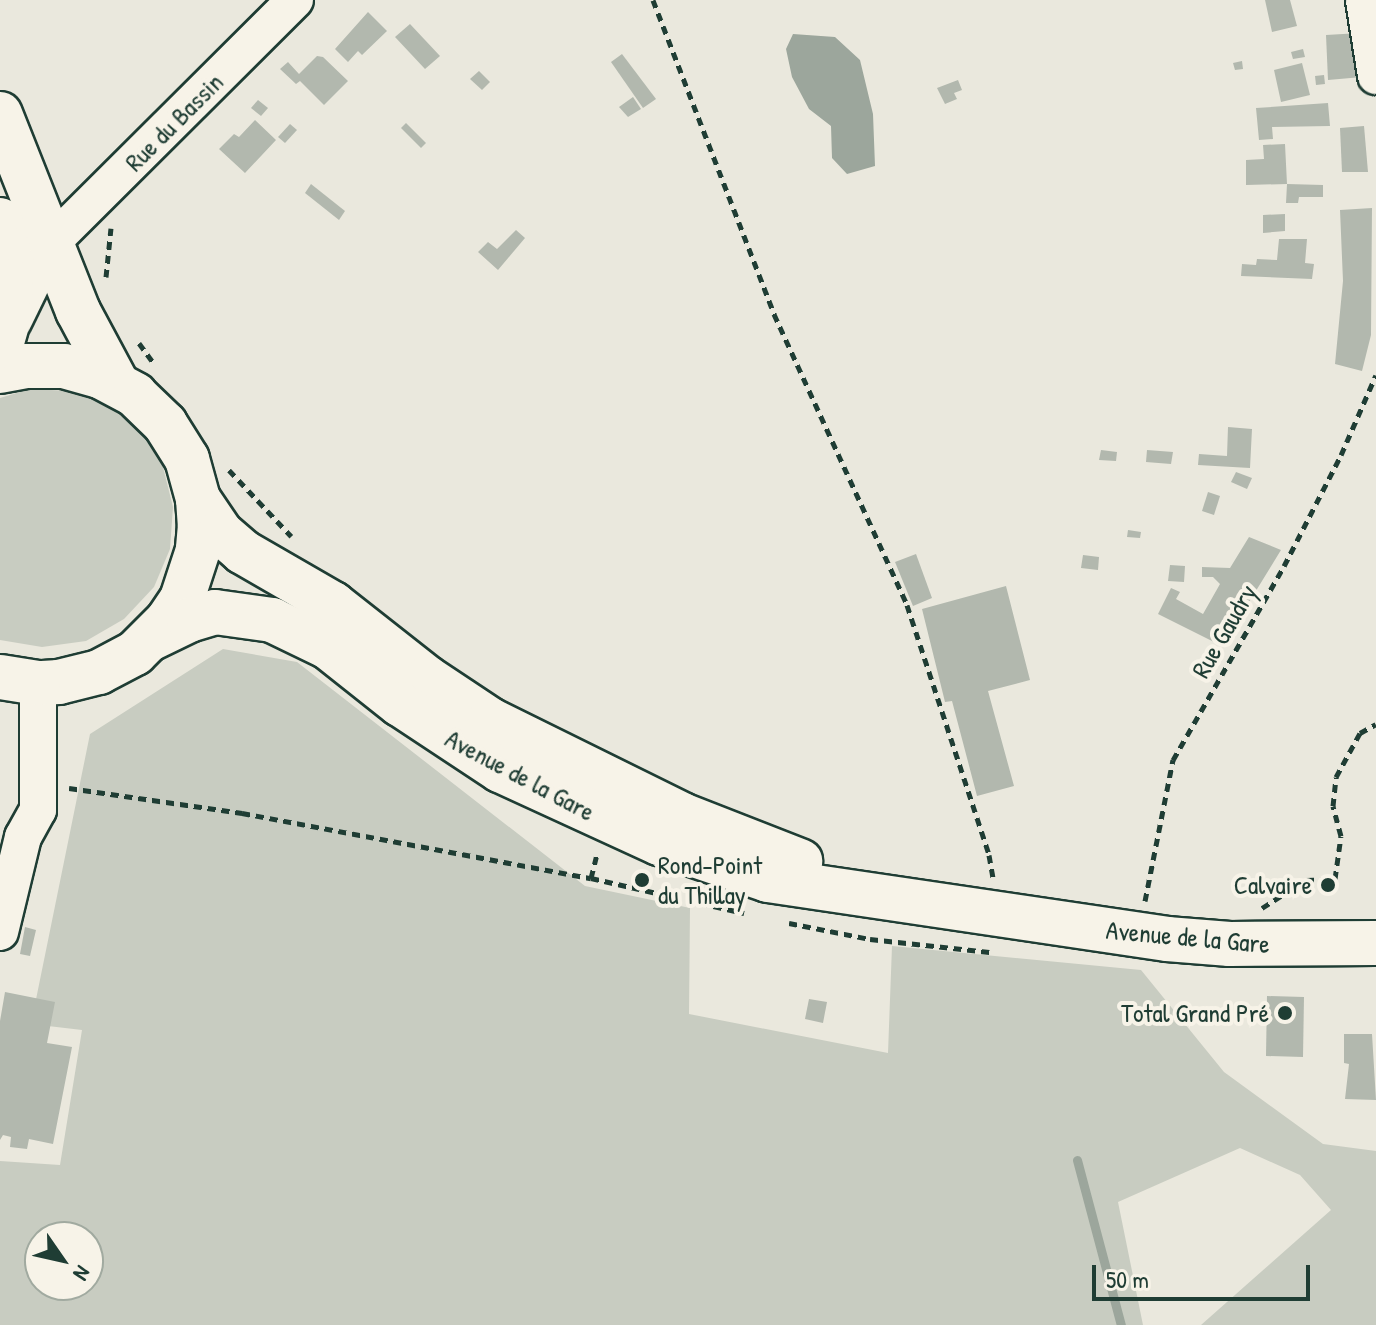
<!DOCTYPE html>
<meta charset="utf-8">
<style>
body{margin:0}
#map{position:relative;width:1376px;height:1325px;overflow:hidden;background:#eae8dd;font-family:"Patrick Hand",sans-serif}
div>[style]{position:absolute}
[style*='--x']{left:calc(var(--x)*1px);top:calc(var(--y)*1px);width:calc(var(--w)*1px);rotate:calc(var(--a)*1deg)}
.green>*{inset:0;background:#c8ccc1}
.water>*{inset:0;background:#9ca69c}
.stream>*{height:9px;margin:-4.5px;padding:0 4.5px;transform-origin:4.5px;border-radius:4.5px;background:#9ca69c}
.building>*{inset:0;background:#b2b8ae}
.path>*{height:5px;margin-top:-2.5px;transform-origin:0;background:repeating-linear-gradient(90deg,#1f3d34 0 8px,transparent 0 14px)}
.roads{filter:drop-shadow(2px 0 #1f3d34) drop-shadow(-2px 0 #1f3d34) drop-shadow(0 2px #1f3d34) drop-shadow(0 -2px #1f3d34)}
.minor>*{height:36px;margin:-18px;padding:0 18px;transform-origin:18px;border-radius:18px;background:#f7f3e8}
.major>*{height:44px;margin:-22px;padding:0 22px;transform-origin:22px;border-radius:22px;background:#f7f3e8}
.dots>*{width:22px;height:22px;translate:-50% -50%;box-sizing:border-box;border:4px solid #f7f3e8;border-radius:50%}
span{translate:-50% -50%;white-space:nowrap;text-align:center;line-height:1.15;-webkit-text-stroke:8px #f7f3e8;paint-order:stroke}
.street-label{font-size:26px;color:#1f3d34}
.poi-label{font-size:26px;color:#1f3d34}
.left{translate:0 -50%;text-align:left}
.right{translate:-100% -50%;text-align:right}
.north{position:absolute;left:24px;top:1221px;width:80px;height:80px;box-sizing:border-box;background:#f7f3e8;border:2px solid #a1aaa0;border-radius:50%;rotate:124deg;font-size:22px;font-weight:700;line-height:32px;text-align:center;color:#1f3d34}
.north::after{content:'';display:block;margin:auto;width:28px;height:36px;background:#1f3d34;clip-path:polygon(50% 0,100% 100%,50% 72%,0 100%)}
.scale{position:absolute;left:1092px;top:1265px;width:218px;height:36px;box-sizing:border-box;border:4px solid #1f3d34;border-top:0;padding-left:10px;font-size:24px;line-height:28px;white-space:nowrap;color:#1f3d34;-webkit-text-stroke:6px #f7f3e8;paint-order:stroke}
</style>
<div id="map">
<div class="green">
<i style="clip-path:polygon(30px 389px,71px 391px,109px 406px,141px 432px,163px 467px,173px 507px,170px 549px,154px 587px,124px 619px,86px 641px,42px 647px,0 640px,0 398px)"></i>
<i style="clip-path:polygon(evenodd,223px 649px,297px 662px,585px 886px,690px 908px,689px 1014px,888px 1053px,892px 946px,1141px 970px,1224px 1072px,1323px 1144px,1376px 1151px,1376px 1325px,1201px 1325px,1331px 1210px,1300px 1175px,1240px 1148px,1118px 1202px,1143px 1325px,0 1325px,0 1161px,60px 1165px,82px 1030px,31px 1024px,90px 734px,223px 649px,40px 1237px,88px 1237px,88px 1285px,40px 1285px,40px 1237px)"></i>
</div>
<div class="water">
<i style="clip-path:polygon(793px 34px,835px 37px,860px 60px,873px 114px,875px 166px,847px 174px,832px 158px,831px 126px,809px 109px,792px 77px,786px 49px)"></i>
</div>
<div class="stream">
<i style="--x:1077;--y:1160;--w:171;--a:75.1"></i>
</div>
<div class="building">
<i style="clip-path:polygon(1265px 0,1290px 0,1297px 26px,1272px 32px)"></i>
<i style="clip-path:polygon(368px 12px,387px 31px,362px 55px,358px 51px,348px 62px,335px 49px)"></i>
<i style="clip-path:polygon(410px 24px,440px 56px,425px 69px,395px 37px)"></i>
<i style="clip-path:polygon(1360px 33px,1362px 77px,1328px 80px,1326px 35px)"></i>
<i style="clip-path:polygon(1303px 49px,1305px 57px,1293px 59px,1291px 52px)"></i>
<i style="clip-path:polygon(622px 54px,656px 99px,643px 108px,611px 62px)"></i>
<i style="clip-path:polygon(317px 56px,323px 57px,348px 81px,324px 105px,300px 81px,296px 84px,280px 69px,288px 62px,299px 74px)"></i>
<i style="clip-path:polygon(1242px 61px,1243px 69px,1235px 70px,1233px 63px)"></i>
<i style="clip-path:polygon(1302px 63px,1310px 95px,1281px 102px,1274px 70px)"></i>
<i style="clip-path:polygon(479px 71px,490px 82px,482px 90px,470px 79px)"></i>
<i style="clip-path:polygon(1324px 75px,1325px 84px,1316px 85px,1315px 76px)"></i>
<i style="clip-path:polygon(958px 80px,962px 90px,954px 93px,957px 99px,945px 104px,937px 88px)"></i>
<i style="clip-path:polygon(633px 97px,641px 109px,628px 117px,619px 107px)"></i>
<i style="clip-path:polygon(258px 100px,268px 108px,261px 116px,251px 108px)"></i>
<i style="clip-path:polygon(1328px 103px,1330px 126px,1272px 127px,1273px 139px,1259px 140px,1256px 108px)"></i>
<i style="clip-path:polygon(255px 120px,276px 140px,245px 173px,219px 149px,234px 134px,239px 137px)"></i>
<i style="clip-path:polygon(406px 123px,426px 143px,421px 148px,401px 128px)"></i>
<i style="clip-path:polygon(290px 124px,297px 130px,285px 143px,278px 137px)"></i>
<i style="clip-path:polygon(1364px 126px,1368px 172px,1342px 172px,1340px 128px)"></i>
<i style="clip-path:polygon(1285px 144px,1287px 184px,1323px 185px,1323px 197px,1299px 197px,1298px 203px,1286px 203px,1287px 184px,1246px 185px,1246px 160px,1264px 159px,1263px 145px)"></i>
<i style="clip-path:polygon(311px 184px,345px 211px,339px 220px,305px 193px)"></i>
<i style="clip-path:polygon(1372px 208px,1371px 335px,1362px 371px,1335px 364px,1343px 281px,1340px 210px)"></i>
<i style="clip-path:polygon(1285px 214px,1285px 231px,1263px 233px,1263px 215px)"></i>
<i style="clip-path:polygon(516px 230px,525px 238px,498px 270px,478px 252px,488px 242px,497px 249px)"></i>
<i style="clip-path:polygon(1279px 239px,1307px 239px,1305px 263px,1314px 264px,1312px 279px,1241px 276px,1242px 264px,1256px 265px,1257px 259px,1277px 260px)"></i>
<i style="clip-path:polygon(1228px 427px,1252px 429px,1250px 468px,1198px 465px,1199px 454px,1227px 456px)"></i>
<i style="clip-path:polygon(1101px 450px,1117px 452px,1116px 461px,1099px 460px)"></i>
<i style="clip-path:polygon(1147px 450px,1173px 452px,1171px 464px,1146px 462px)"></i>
<i style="clip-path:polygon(1236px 472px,1252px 478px,1247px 489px,1231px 482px)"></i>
<i style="clip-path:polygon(1208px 492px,1220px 496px,1214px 515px,1202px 511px)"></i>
<i style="clip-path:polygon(1128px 530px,1141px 532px,1140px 538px,1127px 537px)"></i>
<i style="clip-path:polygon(1249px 537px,1281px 550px,1222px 646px,1158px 614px,1171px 588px,1180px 592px,1176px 599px,1203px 614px,1220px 584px,1213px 577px,1202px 577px,1202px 567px,1230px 568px)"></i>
<i style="clip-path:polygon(916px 554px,932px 598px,913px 606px,895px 562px)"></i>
<i style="clip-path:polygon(1083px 555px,1099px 557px,1098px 570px,1081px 568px)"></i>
<i style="clip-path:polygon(1170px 565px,1185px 566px,1184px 582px,1168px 581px)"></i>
<i style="clip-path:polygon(1006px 586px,1030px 680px,988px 691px,1014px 786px,977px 796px,952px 701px,945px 702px,922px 609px)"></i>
<i style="clip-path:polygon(25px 927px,36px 930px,30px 956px,20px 954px)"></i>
<i style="clip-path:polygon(5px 992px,55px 1002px,47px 1043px,72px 1047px,53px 1144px,29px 1139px,27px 1149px,10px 1147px,11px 1137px,3px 1135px,0 1140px,0 1021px)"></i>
<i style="clip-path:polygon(1267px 996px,1304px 997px,1303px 1057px,1266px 1056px)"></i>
<i style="clip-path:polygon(809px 999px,827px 1002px,823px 1023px,805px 1019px)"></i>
<i style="clip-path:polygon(1344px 1034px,1372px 1034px,1376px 1100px,1345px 1099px,1349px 1064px,1344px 1063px)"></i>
</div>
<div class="path">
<i style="--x:653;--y:0;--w:337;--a:68.9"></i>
<i style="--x:774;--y:314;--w:320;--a:65.4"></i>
<i style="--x:907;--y:605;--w:263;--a:71.8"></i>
<i style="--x:989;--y:855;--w:23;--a:80"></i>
<i style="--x:106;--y:277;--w:49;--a:-84.2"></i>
<i style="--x:139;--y:343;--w:26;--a:54"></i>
<i style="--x:229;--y:470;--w:91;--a:46.8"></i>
<i style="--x:69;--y:788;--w:175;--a:8.2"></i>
<i style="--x:242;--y:813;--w:355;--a:10.6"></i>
<i style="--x:591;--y:878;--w:25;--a:-76"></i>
<i style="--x:591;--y:878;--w:157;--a:12.9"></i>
<i style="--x:1145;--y:901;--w:144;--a:-78.8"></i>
<i style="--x:1173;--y:760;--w:224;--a:-60.2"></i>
<i style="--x:1284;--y:566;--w:125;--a:-62.8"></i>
<i style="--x:1341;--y:455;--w:87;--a:-66.4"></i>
<i style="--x:1262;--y:908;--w:52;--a:-32.5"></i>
<i style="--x:1306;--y:880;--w:29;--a:-2"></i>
<i style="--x:1335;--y:879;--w:43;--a:-82.1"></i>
<i style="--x:1341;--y:836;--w:31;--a:-105"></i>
<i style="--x:1333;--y:806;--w:29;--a:-84"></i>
<i style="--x:1336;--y:777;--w:50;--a:-61.4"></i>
<i style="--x:1360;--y:733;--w:18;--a:-29"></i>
<i style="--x:789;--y:923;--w:83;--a:11.2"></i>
<i style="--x:870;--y:939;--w:120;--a:6.2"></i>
</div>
<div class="roads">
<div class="minor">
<i style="--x:1364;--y:0;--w:77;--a:81"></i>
<i style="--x:14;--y:320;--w:87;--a:-64"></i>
<i style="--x:52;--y:242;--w:343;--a:-44.9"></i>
<i style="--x:0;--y:932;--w:98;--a:-76.4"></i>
<i style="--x:23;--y:837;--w:31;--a:-61"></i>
<i style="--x:38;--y:810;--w:127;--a:-90"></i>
</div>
<div class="major">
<i style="--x:0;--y:114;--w:212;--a:68.4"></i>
<i style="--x:78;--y:311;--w:83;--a:61.9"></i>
<i style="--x:0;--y:220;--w:30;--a:75"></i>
<i style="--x:8;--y:249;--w:32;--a:85"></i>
<i style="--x:11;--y:281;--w:33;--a:92"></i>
<i style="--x:10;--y:314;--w:37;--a:106"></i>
<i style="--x:0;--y:371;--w:26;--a:-11"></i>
<i style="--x:26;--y:366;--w:38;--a:0"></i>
<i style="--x:64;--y:366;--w:37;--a:16"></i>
<i style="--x:100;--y:376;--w:40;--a:28"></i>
<i style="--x:135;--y:395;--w:42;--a:44"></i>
<i style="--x:165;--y:424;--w:41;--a:57.8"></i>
<i style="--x:187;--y:459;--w:41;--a:74.6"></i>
<i style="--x:198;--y:499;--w:26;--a:86"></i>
<i style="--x:200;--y:525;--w:25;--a:95"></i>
<i style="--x:198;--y:550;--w:52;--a:108.1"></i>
<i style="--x:182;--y:599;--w:25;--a:124"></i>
<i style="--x:168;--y:620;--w:47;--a:135"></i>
<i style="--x:135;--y:653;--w:41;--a:152.2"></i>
<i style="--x:99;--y:672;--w:41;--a:166"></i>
<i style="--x:59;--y:682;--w:21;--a:177"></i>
<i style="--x:38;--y:683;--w:38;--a:-171"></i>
<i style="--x:198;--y:499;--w:40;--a:56"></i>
<i style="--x:220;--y:532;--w:30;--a:41"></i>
<i style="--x:243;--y:552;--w:104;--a:30"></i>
<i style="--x:333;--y:604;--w:120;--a:38.2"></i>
<i style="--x:427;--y:678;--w:76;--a:33.7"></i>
<i style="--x:490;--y:720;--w:214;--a:26.3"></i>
<i style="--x:682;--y:815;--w:127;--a:21.3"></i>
<i style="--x:150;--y:639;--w:43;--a:-26"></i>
<i style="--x:189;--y:620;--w:27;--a:-17"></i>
<i style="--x:215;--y:612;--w:58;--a:8"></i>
<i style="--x:272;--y:620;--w:62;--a:25.7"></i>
<i style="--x:328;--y:647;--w:92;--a:38.4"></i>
<i style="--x:400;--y:704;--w:120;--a:33.4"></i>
<i style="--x:500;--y:770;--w:175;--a:24.7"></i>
<i style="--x:659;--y:843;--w:115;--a:18.7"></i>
<i style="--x:768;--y:880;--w:403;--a:8.4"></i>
<i style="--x:1167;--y:939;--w:63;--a:4.5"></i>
<i style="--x:1230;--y:944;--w:146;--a:-0.4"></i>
</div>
</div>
<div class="dots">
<i style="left:642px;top:880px;background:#1f3d34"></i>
<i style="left:1328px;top:885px;background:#1f3d34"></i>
<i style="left:1285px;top:1013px;background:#1f3d34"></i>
</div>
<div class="street-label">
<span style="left:174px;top:122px;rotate:-45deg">Rue du Bassin</span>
<span style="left:1224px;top:631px;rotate:-60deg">Rue Gaudry</span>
<span style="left:520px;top:775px;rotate:28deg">Avenue de la Gare</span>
<span style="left:1188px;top:937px;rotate:5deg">Avenue de la Gare</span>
</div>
<div class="poi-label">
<span class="left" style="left:658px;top:880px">Rond-Point<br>du Thillay</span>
<span class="right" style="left:1312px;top:885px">Calvaire</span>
<span class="right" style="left:1269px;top:1013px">Total Grand Pré</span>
</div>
<div class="north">N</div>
<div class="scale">50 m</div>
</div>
